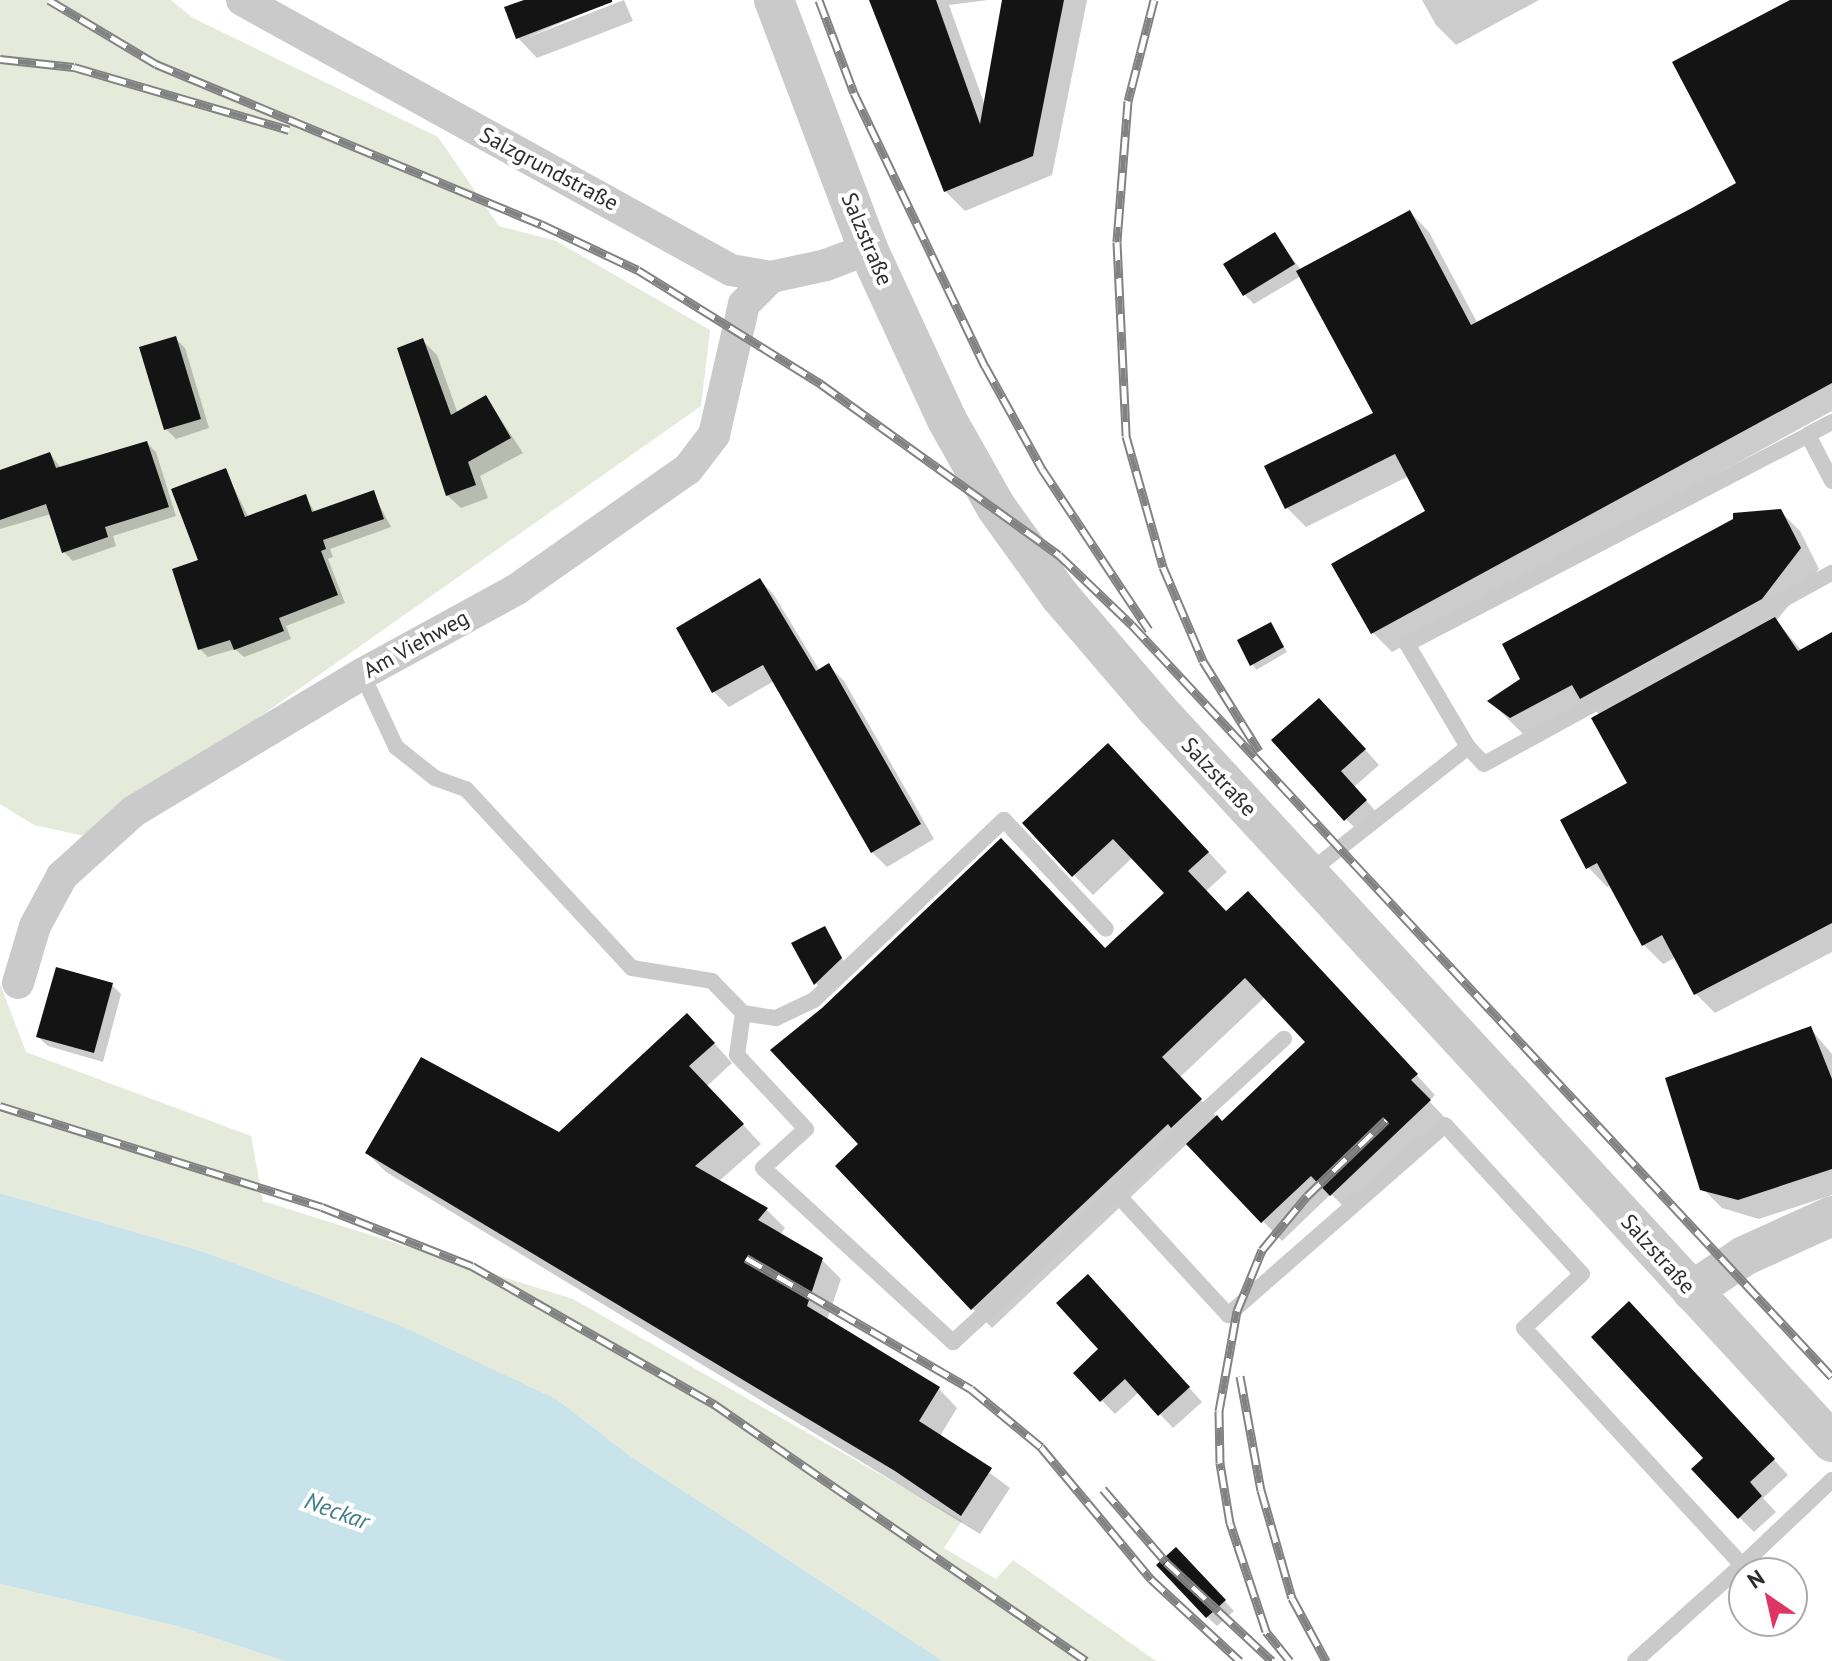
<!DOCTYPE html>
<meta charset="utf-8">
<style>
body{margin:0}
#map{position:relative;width:1832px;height:1661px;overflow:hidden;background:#fff;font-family:"PT Sans",sans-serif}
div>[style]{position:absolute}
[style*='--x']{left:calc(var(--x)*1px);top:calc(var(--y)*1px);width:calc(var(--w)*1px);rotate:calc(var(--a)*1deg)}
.green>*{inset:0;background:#e6eadb}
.water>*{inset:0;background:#c8e4ea}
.shadow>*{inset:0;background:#0003}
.building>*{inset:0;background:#141414}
.service>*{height:16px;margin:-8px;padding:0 8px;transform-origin:8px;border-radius:8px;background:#cacaca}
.minor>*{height:32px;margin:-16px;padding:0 16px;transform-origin:16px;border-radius:16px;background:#cacaca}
.tertiary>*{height:40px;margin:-20px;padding:0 20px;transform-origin:20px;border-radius:20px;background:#cacaca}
.rail>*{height:9px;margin-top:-4.5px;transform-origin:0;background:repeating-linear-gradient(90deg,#fff 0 18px,#828282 0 36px);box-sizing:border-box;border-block:2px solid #828282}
span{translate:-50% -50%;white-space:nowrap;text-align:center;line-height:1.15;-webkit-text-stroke:8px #fff;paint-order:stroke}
.street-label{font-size:22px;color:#2d2d2d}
.water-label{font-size:24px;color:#3e7e8c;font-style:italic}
.north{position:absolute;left:1728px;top:1557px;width:80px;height:80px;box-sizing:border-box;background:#fff;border:2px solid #ababab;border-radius:50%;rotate:326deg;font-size:22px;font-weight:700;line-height:32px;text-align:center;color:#2d2d2d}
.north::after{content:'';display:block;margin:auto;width:28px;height:36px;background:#df3464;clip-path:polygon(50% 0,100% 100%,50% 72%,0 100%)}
</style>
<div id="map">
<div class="green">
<i style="clip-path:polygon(0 0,171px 0,193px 18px,438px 137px,499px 226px,556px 241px,710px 330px,701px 406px,89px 837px,34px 825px,0 804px)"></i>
<i style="clip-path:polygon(0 984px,26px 1052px,251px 1136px,263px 1201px,573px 1299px,962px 1521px,944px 1548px,996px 1579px,1013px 1560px,1156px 1661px,943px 1661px,630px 1456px,558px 1400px,201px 1251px,0 1193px)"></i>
<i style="clip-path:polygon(0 1584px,177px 1626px,284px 1661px,0 1661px)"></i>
</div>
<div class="water">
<i style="clip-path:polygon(0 1193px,201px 1251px,401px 1326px,558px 1400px,630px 1456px,943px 1661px,284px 1661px,177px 1626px,0 1584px)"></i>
</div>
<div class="shadow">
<i style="clip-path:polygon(523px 0,613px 0,526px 38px,624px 0,633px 21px,537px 58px,518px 38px)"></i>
<i style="clip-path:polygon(871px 0,988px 0,949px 5px,985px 106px,1004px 0,1087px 0,1052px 175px,965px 211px,945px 191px)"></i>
<i style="clip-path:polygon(1422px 0,1539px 0,1456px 45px,1436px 25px)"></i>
<i style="clip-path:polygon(1794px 0,1832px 0,1832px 411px,1392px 652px,1373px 633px,1334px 565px,1428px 512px,1409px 476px,1306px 527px,1287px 508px,1375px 413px,1301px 276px,1254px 304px,1245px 295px,1275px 235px,1301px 270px,1410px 212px,1429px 232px,1478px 324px,1739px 184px)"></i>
<i style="clip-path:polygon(175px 338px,185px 348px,209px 428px,176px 439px,166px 429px)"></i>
<i style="clip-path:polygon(423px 341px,437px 355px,458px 414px,486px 397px,523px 453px,480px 476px,488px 498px,461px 508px,447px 495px)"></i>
<i style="clip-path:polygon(147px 443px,156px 452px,176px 516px,113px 536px,116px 546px,73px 561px,64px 552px,51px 514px,0 529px,0 472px,50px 454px,61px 468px)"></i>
<i style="clip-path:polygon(225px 470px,249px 518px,305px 497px,316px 513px,373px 493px,391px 527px,330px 549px,333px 557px,328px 559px,345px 603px,286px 626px,291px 639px,244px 657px,235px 649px,208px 657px,200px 649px,201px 562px)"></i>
<i style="clip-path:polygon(1780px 511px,1800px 531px,1819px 569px,1776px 621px,1802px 651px,1832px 635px,1832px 952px,1715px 1013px,1696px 994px,1676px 957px,1663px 964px,1644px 945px,1611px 885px,1607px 887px,1588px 867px,1630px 784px,1600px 715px,1590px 706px,1523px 734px,1490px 701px)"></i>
<i style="clip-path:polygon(760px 580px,774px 595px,820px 671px,829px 666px,844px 681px,934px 839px,887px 867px,872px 852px,774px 681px,729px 707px,714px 692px)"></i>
<i style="clip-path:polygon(1271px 625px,1287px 652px,1256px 670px,1240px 641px)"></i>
<i style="clip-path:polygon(1334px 715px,1379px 765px,1354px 787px,1380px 816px,1361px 834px,1346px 819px)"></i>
<i style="clip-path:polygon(evenodd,1128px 765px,1227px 872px,1206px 891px,1227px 914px,1268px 913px,1435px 1095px,1429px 1101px,1448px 1121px,1351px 1214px,1331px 1194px,1282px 1241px,1188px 1143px,992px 1328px,972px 1308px,1106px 951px,1167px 893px,1133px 857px,1093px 895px,1074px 875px,1128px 765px,1265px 997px,1308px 1042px,1222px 1123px,1180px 1077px,1265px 997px)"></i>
<i style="clip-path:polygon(825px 928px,845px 963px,819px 988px,794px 944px)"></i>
<i style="clip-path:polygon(112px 985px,121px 994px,103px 1062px,48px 1046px,38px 1037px)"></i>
<i style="clip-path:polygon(1810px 1028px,1832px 1054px,1832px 1195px,1759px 1219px,1722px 1208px,1702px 1188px)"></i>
<i style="clip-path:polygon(706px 1034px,732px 1063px,707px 1086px,761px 1144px,718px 1182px,767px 1210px,785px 1228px,780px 1235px,822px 1260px,841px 1279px,827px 1320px,939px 1389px,957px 1408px,940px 1436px,1010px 1488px,980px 1534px,386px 1172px,367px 1153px,559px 1134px)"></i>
<i style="clip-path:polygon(1101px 1290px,1202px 1402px,1173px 1428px,1139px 1392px,1115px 1414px,1075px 1373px,1101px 1349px)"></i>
<i style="clip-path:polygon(1644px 1319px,1788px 1475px,1763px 1498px,1776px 1512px,1754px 1532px,1739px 1517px,1706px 1458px)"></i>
<i style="clip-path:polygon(1176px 1550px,1234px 1611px,1217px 1626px,1207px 1617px)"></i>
</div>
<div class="building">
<i style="clip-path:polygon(524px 0,612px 0,612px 2px,516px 39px,504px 7px)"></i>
<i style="clip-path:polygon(869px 0,936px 0,980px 124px,1002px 0,1064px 0,1033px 156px,944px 192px)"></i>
<i style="clip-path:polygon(1790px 0,1832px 0,1832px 383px,1371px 634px,1331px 564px,1425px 511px,1395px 454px,1285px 509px,1264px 466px,1373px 413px,1296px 271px,1410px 210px,1471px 325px,1692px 208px,1736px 183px,1672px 62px)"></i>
<i style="clip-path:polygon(1275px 232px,1295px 264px,1243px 296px,1223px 264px)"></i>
<i style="clip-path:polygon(176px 336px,201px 419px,164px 430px,139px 347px)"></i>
<i style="clip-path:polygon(423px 338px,451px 415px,486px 395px,511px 438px,468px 462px,476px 485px,446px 496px,397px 348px)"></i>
<i style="clip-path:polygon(147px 441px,169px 507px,105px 527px,108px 537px,62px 553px,46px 504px,0 520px,0 470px,50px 452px,56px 468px)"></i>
<i style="clip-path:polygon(226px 468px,245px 517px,306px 494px,312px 512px,374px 490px,384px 519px,323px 540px,326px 549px,321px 551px,338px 595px,279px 618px,284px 631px,234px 650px,230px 640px,198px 650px,172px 569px,198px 560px,171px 489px)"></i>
<i style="clip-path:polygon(1781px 509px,1801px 548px,1762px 599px,1580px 699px,1572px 685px,1510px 718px,1487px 701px,1520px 679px,1502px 644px,1733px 519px,1733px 513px)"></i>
<i style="clip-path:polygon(760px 578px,816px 671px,829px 663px,921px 824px,871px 853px,763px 665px,712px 693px,676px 628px)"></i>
<i style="clip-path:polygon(1775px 617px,1798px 651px,1832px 632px,1832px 923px,1694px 995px,1662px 935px,1642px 946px,1597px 863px,1586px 869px,1560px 820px,1627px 783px,1591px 718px)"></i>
<i style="clip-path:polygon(1271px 622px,1284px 647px,1250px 666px,1237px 640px)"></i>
<i style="clip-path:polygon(1319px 698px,1366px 749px,1341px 771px,1367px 800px,1344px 821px,1271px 740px)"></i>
<i style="clip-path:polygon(1108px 743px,1209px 852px,1188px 871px,1226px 911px,1248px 891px,1418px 1074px,1411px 1080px,1431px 1100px,1330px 1196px,1311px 1176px,1261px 1223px,1186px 1144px,1217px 1115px,1222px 1121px,1305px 1042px,1245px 978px,1162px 1057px,1202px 1099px,1171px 1128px,1168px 1124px,971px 1310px,835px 1166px,858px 1144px,770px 1050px,822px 1008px,1001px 838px,1105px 948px,1164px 893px,1113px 839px,1072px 877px,1022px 823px)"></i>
<i style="clip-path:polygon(825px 926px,842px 958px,814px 985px,791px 943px)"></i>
<i style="clip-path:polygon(56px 967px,113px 983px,94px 1053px,36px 1037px)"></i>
<i style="clip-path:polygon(687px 1013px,715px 1043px,689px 1066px,744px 1124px,695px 1166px,768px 1208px,758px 1220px,823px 1258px,807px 1306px,940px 1387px,919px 1421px,992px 1468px,961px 1516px,895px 1471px,365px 1153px,421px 1057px,559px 1132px)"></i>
<i style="clip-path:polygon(1811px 1026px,1832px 1079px,1832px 1169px,1738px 1200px,1700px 1190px,1665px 1078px)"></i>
<i style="clip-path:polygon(1088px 1274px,1190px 1387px,1158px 1416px,1125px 1379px,1100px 1402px,1073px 1373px,1098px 1349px,1056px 1303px)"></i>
<i style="clip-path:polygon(1629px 1301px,1775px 1459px,1750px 1482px,1762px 1496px,1738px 1519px,1691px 1469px,1703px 1458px,1591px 1337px)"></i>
<i style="clip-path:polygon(1176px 1547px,1226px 1600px,1206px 1618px,1156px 1565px)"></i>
</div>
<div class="service">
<i style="--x:1832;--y:422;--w:27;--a:152"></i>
<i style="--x:1808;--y:435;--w:52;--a:62.4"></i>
<i style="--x:362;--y:674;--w:81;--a:65"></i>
<i style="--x:396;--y:747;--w:50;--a:38.5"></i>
<i style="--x:435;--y:778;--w:33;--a:20"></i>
<i style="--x:466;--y:789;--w:244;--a:47.2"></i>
<i style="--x:632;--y:968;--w:81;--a:9.2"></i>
<i style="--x:712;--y:981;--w:45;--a:45.9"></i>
<i style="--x:743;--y:1013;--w:42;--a:98.1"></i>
<i style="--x:737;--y:1055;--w:101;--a:47"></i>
<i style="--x:806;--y:1129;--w:58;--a:137.8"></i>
<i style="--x:763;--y:1168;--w:258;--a:42.5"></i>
<i style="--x:953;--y:1342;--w:449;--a:-42.5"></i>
<i style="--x:1468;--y:747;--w:120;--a:-120.6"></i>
<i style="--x:1407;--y:644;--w:452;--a:-27.5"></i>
<i style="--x:1308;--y:873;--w:204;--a:-38.2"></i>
<i style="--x:1468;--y:747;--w:23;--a:47"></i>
<i style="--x:1484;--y:764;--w:397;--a:-28.8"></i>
<i style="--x:743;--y:1013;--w:33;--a:9"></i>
<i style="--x:776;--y:1018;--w:42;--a:-25.3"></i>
<i style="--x:814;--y:1000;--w:262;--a:-43.5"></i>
<i style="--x:1004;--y:820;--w:149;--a:46.9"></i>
<i style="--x:1116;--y:1193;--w:166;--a:47.4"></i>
<i style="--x:1228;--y:1315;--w:288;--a:-41.2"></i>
<i style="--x:1445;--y:1125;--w:202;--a:47.4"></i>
<i style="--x:1582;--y:1274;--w:79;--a:137"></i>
<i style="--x:1524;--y:1328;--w:322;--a:47.4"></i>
<i style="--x:1742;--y:1565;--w:124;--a:-43.4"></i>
<i style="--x:1635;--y:1661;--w:144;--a:-41.9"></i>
</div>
<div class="minor">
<i style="--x:242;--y:0;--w:559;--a:28.91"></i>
<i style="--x:731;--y:270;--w:41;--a:9.9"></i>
<i style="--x:771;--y:277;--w:56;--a:-12.3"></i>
<i style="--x:826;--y:265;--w:45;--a:-20.9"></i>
<i style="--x:18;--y:983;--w:59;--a:-73.4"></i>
<i style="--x:35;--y:926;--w:57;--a:-61.6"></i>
<i style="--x:62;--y:876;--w:97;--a:-42.1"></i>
<i style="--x:134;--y:811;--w:266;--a:-31"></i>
<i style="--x:362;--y:674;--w:177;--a:-28.7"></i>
<i style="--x:517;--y:589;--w:209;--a:-35.1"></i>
<i style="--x:688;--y:469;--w:43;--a:-52.6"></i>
<i style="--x:714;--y:435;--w:134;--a:-77.1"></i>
<i style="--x:744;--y:304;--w:38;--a:-45"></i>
</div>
<div class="tertiary">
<i style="--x:774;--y:0;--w:266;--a:69.3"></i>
<i style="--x:868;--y:249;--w:188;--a:65.2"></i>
<i style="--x:947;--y:420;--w:100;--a:60.6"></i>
<i style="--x:996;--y:507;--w:110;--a:54.3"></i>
<i style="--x:1060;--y:596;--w:148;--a:49.4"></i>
<i style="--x:1156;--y:708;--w:998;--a:47.36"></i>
<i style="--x:1692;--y:1291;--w:63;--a:-33.9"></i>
<i style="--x:1744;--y:1256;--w:97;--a:-24.4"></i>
</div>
<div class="rail">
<i style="--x:49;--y:0;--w:125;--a:30.9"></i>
<i style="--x:156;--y:64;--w:417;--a:22.6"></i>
<i style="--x:541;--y:224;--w:107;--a:25.4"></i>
<i style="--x:638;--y:270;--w:216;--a:31.9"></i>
<i style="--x:821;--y:384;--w:293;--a:35.7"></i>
<i style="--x:1059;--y:555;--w:101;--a:43.8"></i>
<i style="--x:1132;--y:625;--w:1027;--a:47.05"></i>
<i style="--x:819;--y:0;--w:99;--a:69.4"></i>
<i style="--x:854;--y:93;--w:303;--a:64.4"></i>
<i style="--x:985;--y:366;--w:118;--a:61"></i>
<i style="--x:1042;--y:469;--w:193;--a:56.4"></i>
<i style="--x:1154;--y:0;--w:104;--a:104.4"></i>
<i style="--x:1128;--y:101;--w:141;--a:94.5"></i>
<i style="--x:1117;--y:242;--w:194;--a:87.3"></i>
<i style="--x:1126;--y:436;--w:136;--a:74.2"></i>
<i style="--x:1163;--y:567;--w:102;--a:66.9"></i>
<i style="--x:1203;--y:661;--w:106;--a:58.1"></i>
<i style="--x:0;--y:59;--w:74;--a:6.2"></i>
<i style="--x:74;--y:67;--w:224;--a:16.3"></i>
<i style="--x:0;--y:1106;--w:337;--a:17.4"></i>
<i style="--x:322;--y:1207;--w:161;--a:21.5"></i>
<i style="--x:472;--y:1266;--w:279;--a:29.7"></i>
<i style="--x:714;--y:1404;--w:452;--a:34.6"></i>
<i style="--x:746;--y:1258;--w:260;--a:30.2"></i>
<i style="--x:971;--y:1389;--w:91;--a:39.6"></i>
<i style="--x:1041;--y:1447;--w:172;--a:50.2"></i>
<i style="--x:1151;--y:1579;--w:121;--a:42.7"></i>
<i style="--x:1240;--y:1376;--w:116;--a:79.6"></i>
<i style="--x:1261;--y:1490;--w:112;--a:74"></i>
<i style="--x:1292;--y:1598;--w:72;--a:61.6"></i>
<i style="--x:1103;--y:1489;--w:96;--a:49.2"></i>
<i style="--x:1166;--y:1562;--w:145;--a:43"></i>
<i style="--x:1290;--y:1661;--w:38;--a:-129"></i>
<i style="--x:1266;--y:1631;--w:114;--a:-108.4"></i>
<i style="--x:1230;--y:1523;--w:61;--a:-99.5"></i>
<i style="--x:1220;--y:1463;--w:52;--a:-91.1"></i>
<i style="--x:1219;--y:1411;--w:102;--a:-79.8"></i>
<i style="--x:1237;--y:1311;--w:66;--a:-67.7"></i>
<i style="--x:1262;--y:1250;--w:70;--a:-50.2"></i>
<i style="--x:1307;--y:1196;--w:110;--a:-43.9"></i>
</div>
<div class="street-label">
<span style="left:549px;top:169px;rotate:28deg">Salzgrundstraße</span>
<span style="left:867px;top:239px;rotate:67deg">Salzstraße</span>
<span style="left:416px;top:644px;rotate:-29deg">Am Viehweg</span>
<span style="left:1219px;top:777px;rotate:47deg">Salzstraße</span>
<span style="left:1658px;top:1254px;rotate:48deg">Salzstraße</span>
</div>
<div class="water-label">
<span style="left:337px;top:1511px;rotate:20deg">Neckar</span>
</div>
<div class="north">N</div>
</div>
